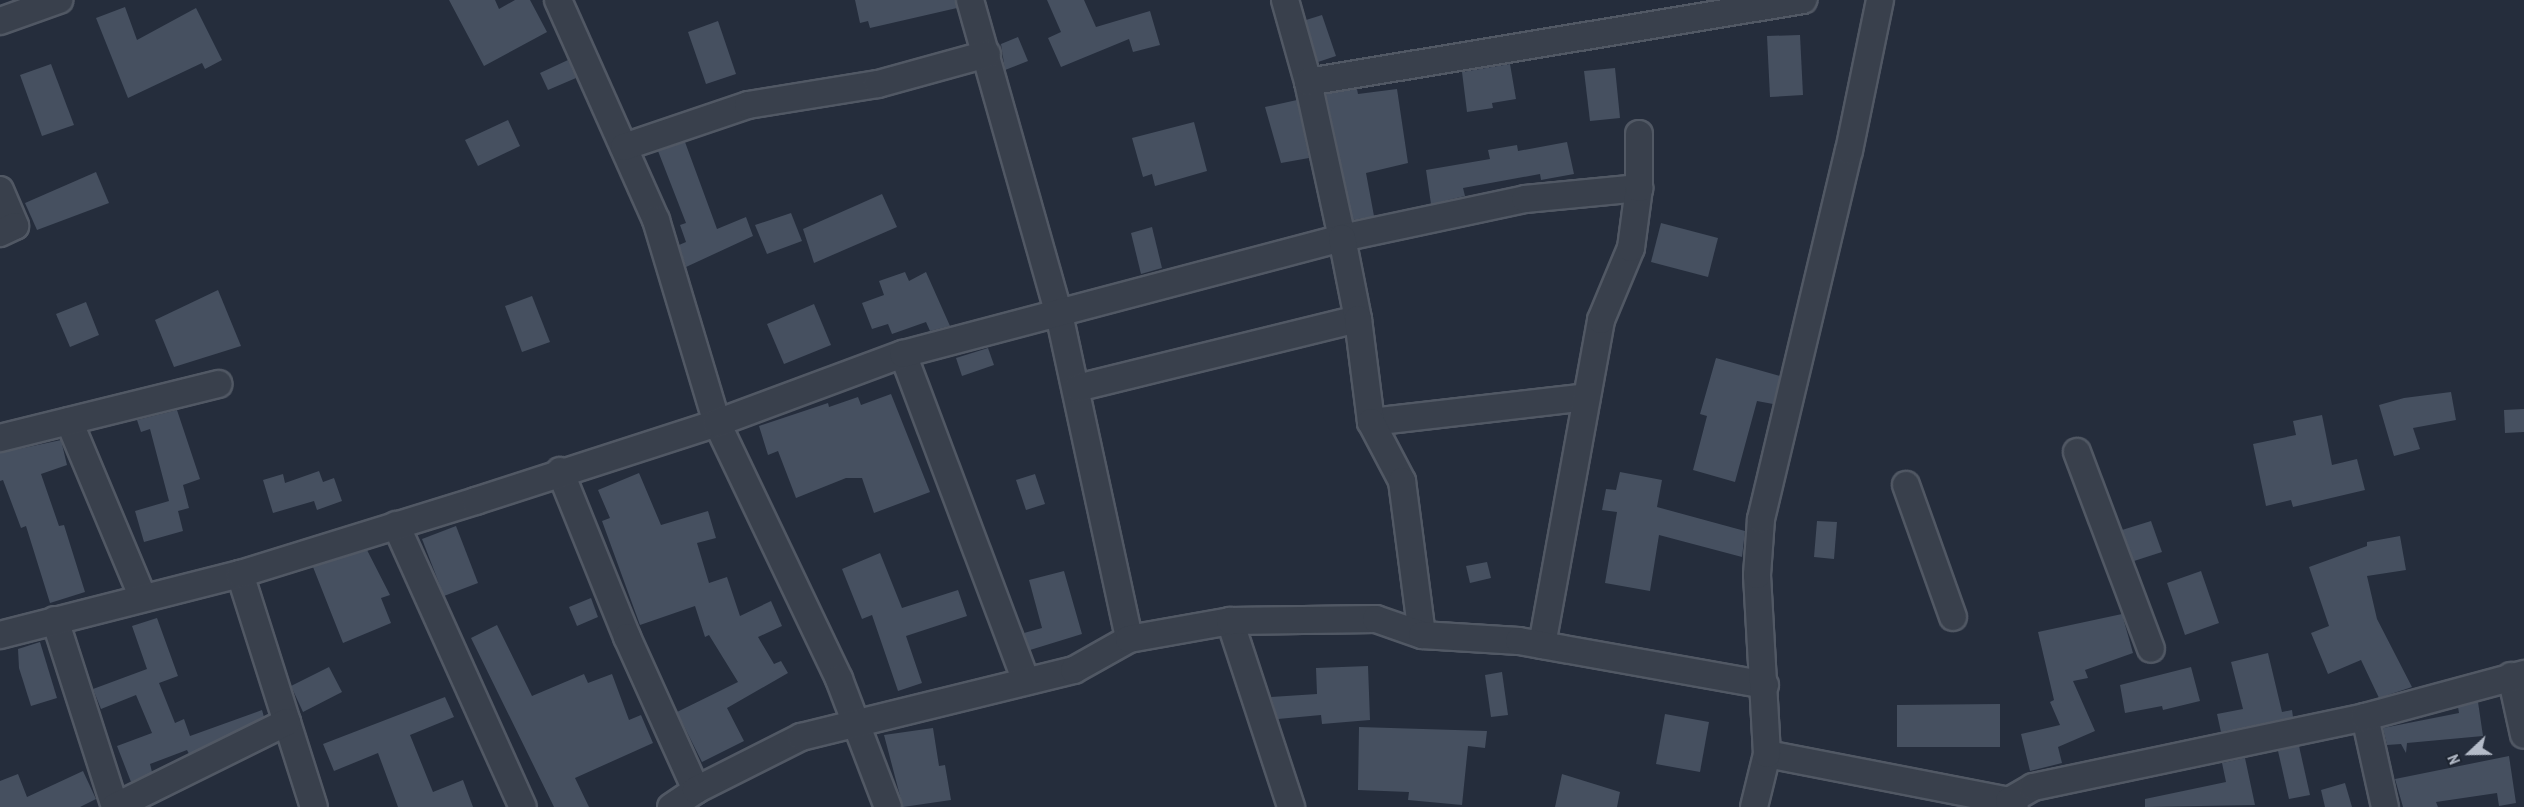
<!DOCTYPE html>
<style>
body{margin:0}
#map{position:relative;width:2524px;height:807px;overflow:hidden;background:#252d3c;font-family:"PT Sans Narrow",sans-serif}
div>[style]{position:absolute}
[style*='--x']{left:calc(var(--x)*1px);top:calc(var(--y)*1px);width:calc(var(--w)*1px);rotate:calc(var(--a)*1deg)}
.building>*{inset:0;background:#465060}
.roads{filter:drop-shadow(2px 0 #515864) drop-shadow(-2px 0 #515864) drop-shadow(0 2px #515864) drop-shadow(0 -2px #515864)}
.minor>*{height:26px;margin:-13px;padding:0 13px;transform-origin:13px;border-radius:13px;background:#39404c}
span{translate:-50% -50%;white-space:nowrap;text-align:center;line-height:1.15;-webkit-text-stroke:5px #1e2531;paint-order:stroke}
.north{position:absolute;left:2440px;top:723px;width:60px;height:60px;-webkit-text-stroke:4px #1e2531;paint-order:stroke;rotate:248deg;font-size:16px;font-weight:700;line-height:24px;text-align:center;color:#b4bbc8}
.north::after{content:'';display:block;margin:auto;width:21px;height:27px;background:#b4bbc8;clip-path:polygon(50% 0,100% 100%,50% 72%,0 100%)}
</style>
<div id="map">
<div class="building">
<i style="clip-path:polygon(449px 0,495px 0,499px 9px,515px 0,530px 0,547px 32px,484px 66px)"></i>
<i style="clip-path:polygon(855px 0,955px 0,957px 8px,870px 28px,868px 21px,860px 23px)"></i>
<i style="clip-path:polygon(1047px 0,1084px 0,1096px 27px,1150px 11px,1160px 45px,1133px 52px,1129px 39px,1061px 67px,1048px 38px,1061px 32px)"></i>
<i style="clip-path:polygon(125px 7px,137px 40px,196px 8px,222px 60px,205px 69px,202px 63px,128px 98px,96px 18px)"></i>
<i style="clip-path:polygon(1322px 15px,1336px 56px,1318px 62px,1306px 20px)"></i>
<i style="clip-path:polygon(718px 21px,736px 74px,706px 84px,688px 32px)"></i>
<i style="clip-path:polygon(1800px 35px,1803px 95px,1770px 97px,1767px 36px)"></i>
<i style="clip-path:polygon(1018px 37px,1028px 61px,1005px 70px,1001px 44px)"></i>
<i style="clip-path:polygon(568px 60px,576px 78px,548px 90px,540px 73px)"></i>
<i style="clip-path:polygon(51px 64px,74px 125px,42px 136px,20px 75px)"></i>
<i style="clip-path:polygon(1510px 64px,1516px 99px,1492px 103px,1493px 108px,1467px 112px,1462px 72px)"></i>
<i style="clip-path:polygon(1615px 68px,1620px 118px,1590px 121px,1584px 71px)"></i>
<i style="clip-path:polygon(1357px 89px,1358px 94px,1397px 89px,1408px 163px,1366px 173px,1374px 216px,1353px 220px,1326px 94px)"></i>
<i style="clip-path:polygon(1297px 100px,1309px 158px,1281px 163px,1265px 107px)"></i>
<i style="clip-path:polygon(508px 120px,520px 146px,478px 166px,465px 140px)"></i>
<i style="clip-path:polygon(1194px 122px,1207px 171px,1155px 186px,1152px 174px,1143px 177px,1132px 138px)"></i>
<i style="clip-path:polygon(685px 142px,717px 229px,746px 217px,753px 236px,686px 267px,679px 245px,686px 242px,680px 225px,686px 223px,658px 151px)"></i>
<i style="clip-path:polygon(1567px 142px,1574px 174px,1541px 180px,1540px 174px,1463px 188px,1465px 196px,1431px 204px,1426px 170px,1490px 159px,1488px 150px,1517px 145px,1518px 151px)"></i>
<i style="clip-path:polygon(96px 172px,109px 203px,37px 230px,25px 203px)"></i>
<i style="clip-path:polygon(882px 194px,897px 227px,814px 263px,803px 229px)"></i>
<i style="clip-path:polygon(791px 213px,802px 241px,767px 254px,755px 225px)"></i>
<i style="clip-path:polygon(1661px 223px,1718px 238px,1708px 277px,1651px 262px)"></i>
<i style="clip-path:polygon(1152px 227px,1162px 268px,1141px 274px,1131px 233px)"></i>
<i style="clip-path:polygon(905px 272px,909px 281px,926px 272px,950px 326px,930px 331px,926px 322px,892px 334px,888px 324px,872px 329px,862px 303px,884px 295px,879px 281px)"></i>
<i style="clip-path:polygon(218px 290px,241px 346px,174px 367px,155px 320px)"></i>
<i style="clip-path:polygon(532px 296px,550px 342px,522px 352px,505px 306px)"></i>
<i style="clip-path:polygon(86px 302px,99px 335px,70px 347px,56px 314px)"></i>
<i style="clip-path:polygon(814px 304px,831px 345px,784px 364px,767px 324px)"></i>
<i style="clip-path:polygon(988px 348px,994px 365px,962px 376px,956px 358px)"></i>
<i style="clip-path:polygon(1716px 358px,1780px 376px,1773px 404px,1757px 401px,1735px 482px,1693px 470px,1707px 416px,1700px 414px)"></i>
<i style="clip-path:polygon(2451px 392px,2456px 420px,2413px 428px,2420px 449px,2394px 456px,2379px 405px,2404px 398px)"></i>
<i style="clip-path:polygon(891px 394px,930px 492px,874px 513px,862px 478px,846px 478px,796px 498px,778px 451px,768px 455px,759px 426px,828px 403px,829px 407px,858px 397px,861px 405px)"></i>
<i style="clip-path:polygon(2524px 409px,2524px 432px,2505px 433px,2504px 410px)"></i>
<i style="clip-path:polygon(177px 410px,200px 479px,183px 485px,189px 508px,178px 511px,183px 531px,144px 542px,135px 511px,169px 501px,150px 429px,141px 432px,137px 420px)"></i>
<i style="clip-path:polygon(2322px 415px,2332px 465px,2357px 459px,2365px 490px,2293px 507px,2291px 500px,2266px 506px,2253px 444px,2296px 435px,2293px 421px)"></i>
<i style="clip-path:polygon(61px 440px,67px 465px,41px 474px,59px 526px,64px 525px,85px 592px,50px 603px,26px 526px,21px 528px,3px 480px,0 481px,0 453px)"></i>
<i style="clip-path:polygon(319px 471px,323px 482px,334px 478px,342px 501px,317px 510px,314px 501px,273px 513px,263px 480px,283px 474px,285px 483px)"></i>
<i style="clip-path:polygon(1620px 472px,1662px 480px,1657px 507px,1745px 531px,1742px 557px,1659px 535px,1650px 591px,1605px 583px,1617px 512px,1602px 510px,1606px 489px,1616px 490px)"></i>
<i style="clip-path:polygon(639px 473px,661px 525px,708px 511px,716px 538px,697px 543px,709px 583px,727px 577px,740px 616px,771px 601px,782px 626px,758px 637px,774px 664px,781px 661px,788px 673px,727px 708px,744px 741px,702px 762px,677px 712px,738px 682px,709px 635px,705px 637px,695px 606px,640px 625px,602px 521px,610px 518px,598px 490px)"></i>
<i style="clip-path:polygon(1035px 474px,1045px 504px,1026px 510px,1016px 480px)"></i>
<i style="clip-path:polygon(1817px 521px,1837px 522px,1834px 559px,1814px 557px)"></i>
<i style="clip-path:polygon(2151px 521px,2162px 552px,2134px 561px,2122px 530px)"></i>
<i style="clip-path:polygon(456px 526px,478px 583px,444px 596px,422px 539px)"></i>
<i style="clip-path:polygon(2400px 536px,2406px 570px,2367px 576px,2377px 619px,2412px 687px,2379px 698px,2361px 660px,2328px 674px,2311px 633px,2329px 626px,2309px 567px,2367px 546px,2367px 542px)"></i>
<i style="clip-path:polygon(367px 550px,390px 595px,381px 598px,391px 623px,343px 643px,313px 567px)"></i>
<i style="clip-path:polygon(880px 553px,902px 608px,958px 590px,967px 616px,906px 636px,922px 683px,898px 691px,872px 615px,862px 619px,842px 569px)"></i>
<i style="clip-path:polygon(1487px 562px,1491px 578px,1470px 583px,1466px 566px)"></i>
<i style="clip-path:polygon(1064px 571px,1082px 634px,1030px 650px,1024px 633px,1042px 628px,1029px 580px)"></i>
<i style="clip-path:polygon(2201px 571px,2219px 623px,2185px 635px,2167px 583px)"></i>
<i style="clip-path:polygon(591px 598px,598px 617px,577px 626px,569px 607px)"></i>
<i style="clip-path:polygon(2122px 614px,2133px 653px,2085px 670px,2088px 678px,2073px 681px,2095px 731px,2058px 747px,2062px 763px,2030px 771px,2021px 734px,2060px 725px,2050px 702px,2054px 700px,2038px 632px)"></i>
<i style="clip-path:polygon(157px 618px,178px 676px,159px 683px,175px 723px,184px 719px,190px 736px,262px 710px,264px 717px,189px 754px,187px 750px,150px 764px,152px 772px,131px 782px,117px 746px,152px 733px,136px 695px,101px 709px,93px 689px,147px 669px,132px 626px)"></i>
<i style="clip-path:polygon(497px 625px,532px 696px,584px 674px,588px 683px,612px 674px,629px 720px,641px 715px,653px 743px,575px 778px,589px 807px,554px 807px,471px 638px)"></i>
<i style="clip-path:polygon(40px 642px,57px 698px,31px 706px,19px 668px,18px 649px)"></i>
<i style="clip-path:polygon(2268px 653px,2282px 712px,2292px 710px,2293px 717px,2221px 732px,2217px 714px,2243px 709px,2231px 662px)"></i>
<i style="clip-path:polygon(1368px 666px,1370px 720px,1322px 724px,1321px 715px,1278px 719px,1271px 697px,1317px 694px,1316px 668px)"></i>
<i style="clip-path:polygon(329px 667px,342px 692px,303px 712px,291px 686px)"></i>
<i style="clip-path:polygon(2191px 667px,2200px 701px,2163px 710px,2162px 706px,2125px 713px,2120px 685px)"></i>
<i style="clip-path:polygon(1502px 672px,1508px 715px,1491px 717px,1485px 675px)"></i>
<i style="clip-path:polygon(445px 697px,454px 717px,410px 735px,433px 792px,463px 780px,473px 807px,398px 807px,378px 753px,334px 771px,323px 744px)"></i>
<i style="clip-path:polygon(2478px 702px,2483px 736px,2407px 743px,2406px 753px,2401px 744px,2387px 745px,2383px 728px,2459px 713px,2458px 707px)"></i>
<i style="clip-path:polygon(2000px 704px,2000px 747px,1897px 747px,1897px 705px)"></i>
<i style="clip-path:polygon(1665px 714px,1709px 722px,1700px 772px,1656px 764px)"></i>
<i style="clip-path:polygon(1359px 727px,1487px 731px,1485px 748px,1468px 746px,1462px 805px,1408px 800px,1409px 792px,1358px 790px)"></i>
<i style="clip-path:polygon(933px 728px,939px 766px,945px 765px,951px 800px,903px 807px,884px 735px)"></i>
<i style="clip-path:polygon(2299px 746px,2310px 795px,2289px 799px,2278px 751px)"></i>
<i style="clip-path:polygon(2509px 756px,2516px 803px,2499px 806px,2497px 793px,2436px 802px,2438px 807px,2403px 807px,2395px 779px)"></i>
<i style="clip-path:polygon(2245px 758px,2255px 805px,2145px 807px,2145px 799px,2226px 782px,2222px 763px)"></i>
<i style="clip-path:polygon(83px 771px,96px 799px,80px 807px,0 807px,0 781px,18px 774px,27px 797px)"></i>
<i style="clip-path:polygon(1562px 774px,1620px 792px,1617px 807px,1555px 807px)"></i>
<i style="clip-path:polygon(2345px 783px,2352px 807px,2325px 807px,2321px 790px)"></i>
</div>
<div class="roads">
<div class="minor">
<i style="--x:558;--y:0;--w:241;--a:66"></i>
<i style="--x:656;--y:220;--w:212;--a:73.3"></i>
<i style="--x:717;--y:423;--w:284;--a:64.5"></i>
<i style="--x:839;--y:679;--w:137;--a:69.1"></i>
<i style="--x:970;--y:0;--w:326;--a:74.2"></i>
<i style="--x:1059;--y:314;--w:332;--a:77.8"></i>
<i style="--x:1285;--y:0;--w:85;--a:74.3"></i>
<i style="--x:1308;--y:82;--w:160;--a:77.7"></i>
<i style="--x:1342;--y:238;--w:187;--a:-12"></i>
<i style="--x:1525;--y:199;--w:115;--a:-5.5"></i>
<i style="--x:0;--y:21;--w:63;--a:-19.6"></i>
<i style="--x:1308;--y:82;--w:502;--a:-9.41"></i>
<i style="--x:624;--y:147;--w:131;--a:-18.7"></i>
<i style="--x:748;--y:105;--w:132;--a:-9.2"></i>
<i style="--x:878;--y:84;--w:113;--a:-15.4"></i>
<i style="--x:0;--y:190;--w:39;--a:67"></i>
<i style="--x:15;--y:226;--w:17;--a:155"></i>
<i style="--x:903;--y:354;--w:347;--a:69.4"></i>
<i style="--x:1077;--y:388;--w:289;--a:-13.8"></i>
<i style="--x:69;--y:421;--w:192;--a:67.3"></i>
<i style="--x:1371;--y:422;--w:217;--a:-6.6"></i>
<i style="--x:0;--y:438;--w:225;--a:-13.9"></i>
<i style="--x:2077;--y:452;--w:210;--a:69.4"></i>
<i style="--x:560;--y:471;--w:179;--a:68"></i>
<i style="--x:627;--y:637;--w:168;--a:65.7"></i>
<i style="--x:1906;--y:485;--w:140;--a:70.4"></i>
<i style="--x:396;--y:525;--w:309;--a:65.8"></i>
<i style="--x:240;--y:574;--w:244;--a:72.4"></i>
<i style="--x:55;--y:620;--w:196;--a:72.2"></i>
<i style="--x:1230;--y:621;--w:196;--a:71.8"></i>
<i style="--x:0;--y:635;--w:248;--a:-14.3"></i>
<i style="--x:240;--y:574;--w:247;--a:-17.2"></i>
<i style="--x:476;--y:501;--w:253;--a:-17.9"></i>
<i style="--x:717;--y:423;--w:198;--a:-20.4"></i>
<i style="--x:903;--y:354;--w:454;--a:-14.8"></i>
<i style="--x:1342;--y:238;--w:83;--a:78.8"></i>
<i style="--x:1358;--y:319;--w:104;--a:82.8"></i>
<i style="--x:1371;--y:422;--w:67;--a:62.3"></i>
<i style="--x:1402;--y:481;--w:155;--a:82.6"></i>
<i style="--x:1542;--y:645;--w:330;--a:-79.7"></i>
<i style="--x:1601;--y:320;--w:78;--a:-67.4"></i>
<i style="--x:1631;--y:248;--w:61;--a:-82.4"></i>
<i style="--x:1639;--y:188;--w:54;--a:-90"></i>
<i style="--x:2511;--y:676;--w:60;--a:77.6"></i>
<i style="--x:2365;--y:717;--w:92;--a:77.5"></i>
<i style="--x:1767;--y:754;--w:247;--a:11"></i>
<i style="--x:2009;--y:801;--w:8;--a:45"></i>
<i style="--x:2009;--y:801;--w:28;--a:-30"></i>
<i style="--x:2033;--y:787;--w:339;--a:-11.9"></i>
<i style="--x:2365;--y:717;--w:165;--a:-15.1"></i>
<i style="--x:115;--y:807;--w:192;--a:-26.3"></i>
<i style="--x:671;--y:807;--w:30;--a:-34"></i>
<i style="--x:696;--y:790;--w:118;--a:-26.8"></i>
<i style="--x:801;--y:737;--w:281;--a:-13.8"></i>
<i style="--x:1074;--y:670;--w:63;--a:-29.4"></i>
<i style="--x:1129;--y:639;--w:103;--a:-10.1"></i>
<i style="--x:1230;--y:621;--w:146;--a:-0.8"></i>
<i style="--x:1376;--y:619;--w:49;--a:19.2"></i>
<i style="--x:1422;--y:635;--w:97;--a:3.5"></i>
<i style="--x:1519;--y:641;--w:250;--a:10.1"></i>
<i style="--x:1754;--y:807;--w:55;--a:-76.2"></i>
<i style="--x:1767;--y:754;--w:179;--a:-93.2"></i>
<i style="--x:1757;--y:575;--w:56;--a:-85.9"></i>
<i style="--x:1761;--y:519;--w:378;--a:-76.6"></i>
<i style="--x:1849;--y:151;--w:154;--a:-78.4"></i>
</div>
</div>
<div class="north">N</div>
</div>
